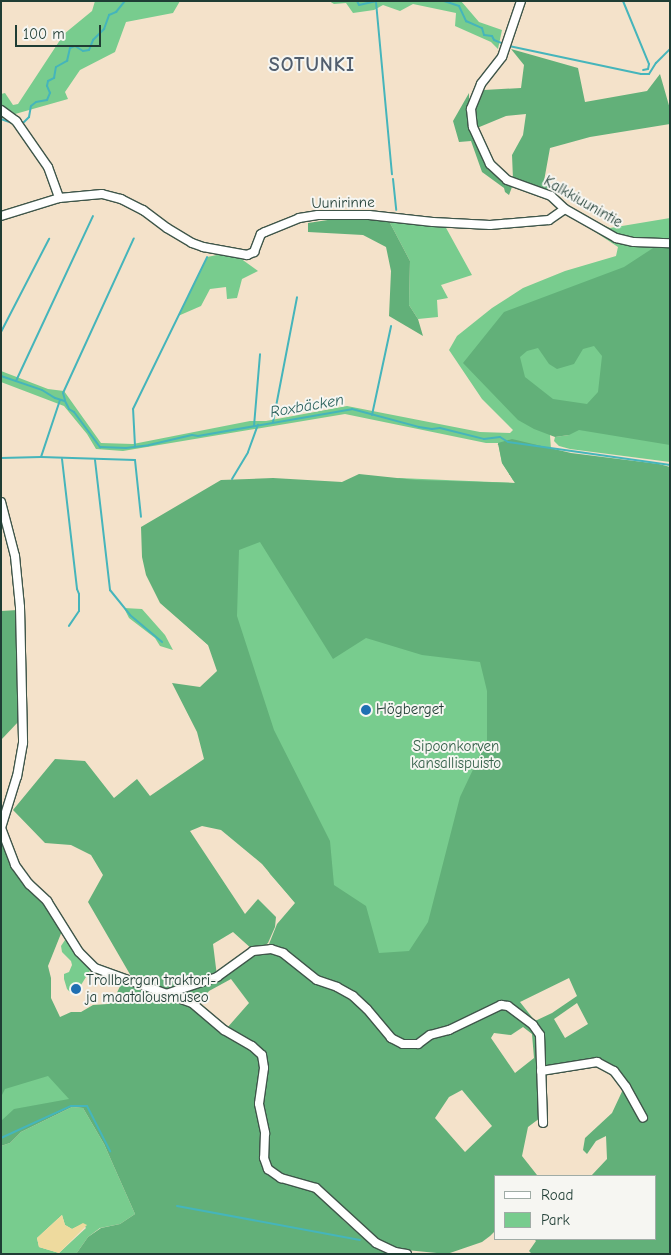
<!DOCTYPE html>
<meta charset="utf-8">
<style>
body{margin:0}
#map{position:relative;width:671px;height:1255px;overflow:hidden;background:#f4e2ca;font-family:"Comic Neue",sans-serif}
div>[style]{position:absolute}
[style*='--x']{left:calc(var(--x)*1px);top:calc(var(--y)*1px);width:calc(var(--w)*1px);rotate:calc(var(--a)*1deg)}
.green>*{inset:0;background:#78cc8e}
.forest>*{inset:0;background:#62b079}
.sand>*{inset:0;background:#eeda9e}
.stream>*{height:2px;margin:-1px;padding:0 1px;transform-origin:1px;border-radius:1px;background:#45b5bb}
.roads{filter:drop-shadow(1px 0 #3f564a) drop-shadow(-1px 0 #3f564a) drop-shadow(0 1px #3f564a) drop-shadow(0 -1px #3f564a)}
.minor>*{height:8px;margin:-4px;padding:0 4px;transform-origin:4px;border-radius:4px;background:#fff}
.dots>*{width:14px;height:14px;translate:-50% -50%;box-sizing:border-box;border:2px solid #f6f6f2;border-radius:50%}
span{translate:-50% -50%;white-space:nowrap;text-align:center;line-height:1.15;-webkit-text-stroke:4px #f6f6f2;paint-order:stroke}
.street-label{font-size:15px;color:#1f3d34}
.poi-label{font-size:15px;color:#1f3d34}
.left{translate:0 -50%;text-align:left}
.park-label{font-size:15px;color:#35614a}
.water-label{font-size:16px;color:#2a615c;font-style:italic}
.district-label{font-size:20px;color:#525e6d;font-weight:700;letter-spacing:1px}
.frame{position:absolute;inset:0;border:2px solid #1f3d34;pointer-events:none}
.legend{position:absolute;left:494px;top:1175px;width:162px;height:65px;box-sizing:border-box;background:#f6f6f2;border:1px solid #a0aca6;margin:0;padding:6px 9px;list-style:none;font-size:15px;color:#1f3d34}
.legend li{display:flex;align-items:center;gap:10px;height:25px}
.legend b{width:25px;border:1px solid #a0aca6}
.scale{position:absolute;left:15px;top:25px;width:86px;height:22px;box-sizing:border-box;border:2px solid #1f3d34;border-top:0;padding-left:6px;font-size:15px;line-height:18px;white-space:nowrap;color:#1f3d34;-webkit-text-stroke:4px #f6f6f2;paint-order:stroke}
</style>
<div id="map">
<div class="green">
<i style="clip-path:polygon(95px 1px,180px 1px,173px 13px,126px 22px,115px 52px,80px 70px,65px 92px,68px 99px,1px 118px,1px 94px,5px 93px,13px 105px,18px 104px,64px 34px,92px 11px)"></i>
<i style="clip-path:polygon(329px 1px,461px 1px,479px 22px,502px 30px,498px 49px,491px 42px,455px 26px,456px 13px,413px 4px,400px 11px,383px 5px,374px 10px,353px 13px,346px 3px,334px 4px)"></i>
<i style="clip-path:polygon(572px 212px,610px 228px,670px 218px,670px 462px,570px 449px,559px 446px,554px 441px,555px 437px,569px 435px,550px 435px,553px 477px,428px 1053px,270px 874px,208px 751px,244px 730px,216px 652px,162px 604px,169px 515px,271px 544px,399px 478px,515px 483px,502px 463px,498px 443px,486px 443px,345px 414px,123px 451px,96px 449px,87px 434px,64px 406px,1px 382px,1px 371px,48px 389px,64px 391px,101px 443px,133px 444px,250px 421px,266px 421px,347px 406px,480px 432px,510px 433px,513px 430px,482px 399px,449px 350px,457px 336px,492px 308px,523px 288px,565px 271px,616px 256px,618px 247px,571px 216px)"></i>
<i style="clip-path:polygon(389px 221px,445px 226px,472px 275px,441px 285px,448px 298px,437px 300px,438px 317px,418px 319px,409px 305px,410px 261px)"></i>
<i style="clip-path:polygon(222px 254px,240px 258px,258px 271px,242px 279px,237px 298px,227px 299px,226px 287px,210px 289px,201px 306px,178px 316px,207px 257px)"></i>
<i style="clip-path:polygon(124px 608px,142px 609px,165px 635px,173px 650px,160px 646px,155px 638px,129px 618px)"></i>
<i style="clip-path:polygon(1px 918px,89px 1095px,1px 1136px)"></i>
<i style="clip-path:polygon(65px 940px,69px 941px,91px 969px,76px 993px,71px 993px,75px 988px,73px 986px,70px 992px,67px 989px,64px 979px,64px 974px,69px 972px,72px 965px,71px 961px,62px 952px,61px 946px)"></i>
<i style="clip-path:polygon(evenodd,72px 1107px,83px 1108px,104px 1144px,135px 1214px,120px 1224px,100px 1228px,88px 1237px,76px 1254px,1px 1254px,1px 1146px,10px 1143px,21px 1132px,72px 1107px,62px 1215px,65px 1225px,72px 1229px,83px 1224px,86px 1228px,59px 1253px,39px 1247px,37px 1238px,62px 1215px)"></i>
</div>
<div class="forest">
<i style="clip-path:polygon(511px 49px,578px 68px,585px 102px,647px 91px,660px 74px,670px 109px,670px 124px,590px 137px,550px 148px,544px 181px,550px 188px,544px 190px,513px 179px,512px 155px,523px 135px,526px 114px,506px 116px,477px 128px,476px 108px,484px 90px,521px 88px,524px 65px)"></i>
<i style="clip-path:polygon(469px 93px,469px 109px,473px 136px,504px 182px,512px 187px,509px 195px,505px 192px,504px 188px,482px 172px,471px 141px,459px 142px,453px 121px)"></i>
<i style="clip-path:polygon(354px 216px,389px 221px,410px 261px,409px 305px,418px 319px,423px 336px,389px 316px,391px 271px,386px 247px,363px 235px,308px 232px,308px 223px)"></i>
<i style="clip-path:polygon(evenodd,670px 237px,670px 445px,579px 430px,569px 435px,555px 437px,534px 429px,518px 420px,463px 363px,504px 312px,624px 267px,670px 237px,594px 346px,602px 356px,598px 392px,587px 404px,553px 399px,525px 377px,520px 357px,527px 351px,538px 348px,549px 364px,557px 369px,574px 364px,583px 349px,594px 346px)"></i>
<i style="clip-path:polygon(evenodd,512px 439px,571px 453px,659px 464px,670px 467px,670px 1254px,532px 1254px,529px 1251px,536px 1241px,534px 1239px,655px 1239px,655px 1176px,591px 1176px,607px 1159px,606px 1136px,596px 1141px,587px 1154px,583px 1150px,585px 1138px,612px 1113px,626px 1083px,598px 1059px,538px 1067px,540px 1118px,528px 1127px,522px 1156px,537px 1175px,495px 1176px,495px 1231px,490px 1236px,482px 1242px,447px 1254px,396px 1249px,378px 1241px,348px 1215px,326px 1190px,308px 1181px,283px 1175px,271px 1167px,267px 1157px,262px 1104px,268px 1068px,267px 1060px,265px 1053px,227px 1028px,249px 1003px,231px 979px,209px 991px,199px 1004px,194px 1000px,173px 992px,218px 977px,262px 949px,269px 944px,277px 924px,295px 903px,262px 864px,221px 830px,202px 826px,190px 831px,245px 914px,258px 899px,276px 917px,275px 927px,268px 943px,260px 949px,253px 950px,233px 932px,213px 944px,217px 976px,170px 991px,135px 983px,88px 902px,103px 875px,91px 855px,71px 845px,45px 843px,13px 810px,55px 759px,85px 761px,114px 798px,137px 779px,150px 796px,204px 759px,197px 732px,172px 683px,200px 687px,217px 671px,208px 645px,160px 603px,146px 575px,142px 557px,141px 527px,221px 480px,273px 478px,342px 482px,359px 474px,416px 480px,515px 483px,502px 463px,498px 443px,512px 439px,260px 542px,333px 659px,366px 638px,422px 655px,480px 662px,487px 691px,487px 740px,460px 797px,428px 922px,409px 951px,379px 953px,366px 906px,334px 885px,330px 841px,274px 730px,237px 616px,239px 550px,260px 542px,512px 439px,569px 978px,577px 996px,552px 1013px,535px 1021px,520px 1002px,569px 978px,512px 439px,577px 1003px,588px 1024px,565px 1038px,554px 1019px,577px 1003px,512px 439px,523px 1027px,532px 1034px,534px 1058px,515px 1073px,491px 1038px,494px 1033px,511px 1035px,523px 1027px,512px 439px,462px 1090px,492px 1126px,465px 1152px,435px 1118px,449px 1097px,462px 1090px)"></i>
<i style="clip-path:polygon(18px 610px,19px 721px,1px 740px,1px 611px)"></i>
<i style="clip-path:polygon(1px 846px,4px 846px,18px 876px,49px 908px,62px 931px,48px 966px,51px 978px,51px 998px,60px 1017px,71px 1012px,81px 1012px,93px 1005px,108px 1004px,114px 999px,122px 982px,191px 1006px,222px 1033px,250px 1049px,259px 1057px,261px 1068px,255px 1104px,262px 1133px,260px 1158px,265px 1172px,280px 1181px,314px 1191px,329px 1203px,343px 1220px,361px 1236px,374px 1246px,389px 1254px,76px 1254px,88px 1237px,101px 1228px,120px 1224px,135px 1214px,104px 1144px,83px 1108px,72px 1107px,21px 1132px,10px 1143px,1px 1146px,1px 1121px,14px 1109px,69px 1099px,48px 1076px,5px 1089px,1px 1097px)"></i>
</div>
<div class="sand">
<i style="clip-path:polygon(62px 1215px,65px 1225px,72px 1229px,83px 1223px,87px 1225px,59px 1253px,39px 1247px,37px 1238px)"></i>
</div>
<div class="stream">
<i style="--x:149;--y:1;--w:10;--a:0"></i>
<i style="--x:357;--y:1;--w:4;--a:63"></i>
<i style="--x:359;--y:5;--w:18;--a:-13"></i>
<i style="--x:395;--y:1;--w:5;--a:0"></i>
<i style="--x:444;--y:1;--w:16;--a:18"></i>
<i style="--x:459;--y:6;--w:17;--a:65"></i>
<i style="--x:466;--y:21;--w:17;--a:24"></i>
<i style="--x:482;--y:28;--w:7;--a:74"></i>
<i style="--x:484;--y:35;--w:8;--a:7"></i>
<i style="--x:492;--y:36;--w:4;--a:63"></i>
<i style="--x:494;--y:40;--w:11;--a:22"></i>
<i style="--x:623;--y:1;--w:68;--a:67.6"></i>
<i style="--x:649;--y:64;--w:5;--a:101"></i>
<i style="--x:648;--y:69;--w:5;--a:169"></i>
<i style="--x:376;--y:2;--w:173;--a:84.7"></i>
<i style="--x:509;--y:46;--w:135;--a:12"></i>
<i style="--x:641;--y:74;--w:8;--a:0"></i>
<i style="--x:649;--y:74;--w:13;--a:-58"></i>
<i style="--x:656;--y:63;--w:20;--a:-45"></i>
<i style="--x:1;--y:119;--w:15;--a:20"></i>
<i style="--x:22;--y:124;--w:10;--a:-45"></i>
<i style="--x:29;--y:117;--w:11;--a:-80"></i>
<i style="--x:31;--y:106;--w:6;--a:-39"></i>
<i style="--x:36;--y:102;--w:11;--a:-10"></i>
<i style="--x:47;--y:100;--w:8;--a:-67"></i>
<i style="--x:50;--y:93;--w:8;--a:-113"></i>
<i style="--x:47;--y:86;--w:5;--a:-79"></i>
<i style="--x:48;--y:81;--w:7;--a:-27"></i>
<i style="--x:54;--y:78;--w:11;--a:-80"></i>
<i style="--x:56;--y:67;--w:13;--a:-29"></i>
<i style="--x:67;--y:61;--w:13;--a:-77"></i>
<i style="--x:70;--y:48;--w:5;--a:-22"></i>
<i style="--x:75;--y:46;--w:9;--a:32"></i>
<i style="--x:83;--y:51;--w:6;--a:-9"></i>
<i style="--x:89;--y:50;--w:11;--a:-68"></i>
<i style="--x:93;--y:40;--w:16;--a:-45"></i>
<i style="--x:104;--y:29;--w:15;--a:-70"></i>
<i style="--x:109;--y:15;--w:8;--a:-23"></i>
<i style="--x:116;--y:12;--w:14;--a:-51"></i>
<i style="--x:393;--y:179;--w:31;--a:84"></i>
<i style="--x:1;--y:332;--w:105;--a:-62.7"></i>
<i style="--x:1;--y:376;--w:43;--a:18.9"></i>
<i style="--x:42;--y:390;--w:15;--a:32"></i>
<i style="--x:55;--y:398;--w:10;--a:17"></i>
<i style="--x:65;--y:401;--w:9;--a:63"></i>
<i style="--x:69;--y:409;--w:6;--a:31"></i>
<i style="--x:74;--y:412;--w:44;--a:53.4"></i>
<i style="--x:100;--y:447;--w:26;--a:2"></i>
<i style="--x:126;--y:448;--w:23;--a:-7"></i>
<i style="--x:149;--y:445;--w:44;--a:-13.1"></i>
<i style="--x:192;--y:435;--w:6;--a:9"></i>
<i style="--x:198;--y:436;--w:156;--a:-9.9"></i>
<i style="--x:352;--y:409;--w:69;--a:15"></i>
<i style="--x:419;--y:427;--w:13;--a:9"></i>
<i style="--x:432;--y:429;--w:8;--a:-7"></i>
<i style="--x:440;--y:428;--w:45;--a:14"></i>
<i style="--x:484;--y:439;--w:16;--a:-7"></i>
<i style="--x:500;--y:437;--w:9;--a:32"></i>
<i style="--x:508;--y:442;--w:164;--a:8.1"></i>
<i style="--x:16;--y:381;--w:182;--a:-65"></i>
<i style="--x:60;--y:400;--w:60;--a:108.4"></i>
<i style="--x:41;--y:457;--w:94;--a:1.8"></i>
<i style="--x:135;--y:460;--w:57;--a:84"></i>
<i style="--x:65;--y:400;--w:7;--a:-106"></i>
<i style="--x:63;--y:393;--w:170;--a:-65.4"></i>
<i style="--x:372;--y:415;--w:91;--a:-77.9"></i>
<i style="--x:273;--y:422;--w:127;--a:-79.1"></i>
<i style="--x:254;--y:426;--w:72;--a:-85.2"></i>
<i style="--x:135;--y:446;--w:37;--a:-93"></i>
<i style="--x:133;--y:409;--w:169;--a:-64"></i>
<i style="--x:1;--y:458;--w:40;--a:-1.4"></i>
<i style="--x:62;--y:459;--w:131;--a:83.4"></i>
<i style="--x:77;--y:589;--w:5;--a:68"></i>
<i style="--x:79;--y:594;--w:17;--a:90"></i>
<i style="--x:79;--y:611;--w:18;--a:124"></i>
<i style="--x:95;--y:460;--w:131;--a:83.4"></i>
<i style="--x:110;--y:590;--w:32;--a:51"></i>
<i style="--x:130;--y:615;--w:42;--a:40.2"></i>
<i style="--x:232;--y:479;--w:31;--a:-59"></i>
<i style="--x:248;--y:452;--w:29;--a:-70"></i>
<i style="--x:1;--y:1138;--w:77;--a:-24.6"></i>
<i style="--x:71;--y:1106;--w:16;--a:0"></i>
<i style="--x:87;--y:1106;--w:51;--a:62.9"></i>
<i style="--x:177;--y:1206;--w:186;--a:10.5"></i>
</div>
<div class="roads">
<div class="minor">
<i style="--x:521;--y:1;--w:59;--a:108.7"></i>
<i style="--x:502;--y:57;--w:34;--a:128"></i>
<i style="--x:481;--y:84;--w:27;--a:112"></i>
<i style="--x:471;--y:109;--w:18;--a:84"></i>
<i style="--x:473;--y:127;--w:41;--a:65.3"></i>
<i style="--x:490;--y:164;--w:23;--a:43"></i>
<i style="--x:507;--y:180;--w:47;--a:20"></i>
<i style="--x:551;--y:196;--w:19;--a:43"></i>
<i style="--x:565;--y:209;--w:59;--a:29.6"></i>
<i style="--x:616;--y:238;--w:18;--a:13"></i>
<i style="--x:634;--y:242;--w:36;--a:2"></i>
<i style="--x:1;--y:110;--w:19;--a:36"></i>
<i style="--x:16;--y:121;--w:56;--a:55.2"></i>
<i style="--x:48;--y:167;--w:33;--a:70"></i>
<i style="--x:1;--y:216;--w:61;--a:-17.2"></i>
<i style="--x:59;--y:198;--w:43;--a:-5.3"></i>
<i style="--x:102;--y:194;--w:20;--a:15"></i>
<i style="--x:121;--y:199;--w:25;--a:27"></i>
<i style="--x:143;--y:210;--w:30;--a:37"></i>
<i style="--x:167;--y:228;--w:29;--a:31"></i>
<i style="--x:192;--y:243;--w:12;--a:20"></i>
<i style="--x:203;--y:247;--w:45;--a:10.3"></i>
<i style="--x:247;--y:255;--w:8;--a:-23"></i>
<i style="--x:254;--y:252;--w:19;--a:-69"></i>
<i style="--x:261;--y:234;--w:4;--a:-27"></i>
<i style="--x:265;--y:232;--w:37;--a:-22"></i>
<i style="--x:299;--y:218;--w:19;--a:-9"></i>
<i style="--x:318;--y:215;--w:51;--a:0"></i>
<i style="--x:369;--y:215;--w:64;--a:6.2"></i>
<i style="--x:433;--y:222;--w:57;--a:3"></i>
<i style="--x:490;--y:225;--w:59;--a:-4.8"></i>
<i style="--x:549;--y:220;--w:19;--a:-35"></i>
<i style="--x:1;--y:502;--w:56;--a:75.5"></i>
<i style="--x:15;--y:556;--w:51;--a:84.4"></i>
<i style="--x:20;--y:607;--w:136;--a:88.7"></i>
<i style="--x:23;--y:743;--w:34;--a:100"></i>
<i style="--x:17;--y:776;--w:54;--a:107.1"></i>
<i style="--x:1;--y:828;--w:40;--a:69"></i>
<i style="--x:15;--y:865;--w:24;--a:54"></i>
<i style="--x:29;--y:884;--w:25;--a:43"></i>
<i style="--x:47;--y:901;--w:60;--a:57.9"></i>
<i style="--x:79;--y:952;--w:23;--a:45"></i>
<i style="--x:95;--y:968;--w:103;--a:19.8"></i>
<i style="--x:192;--y:1003;--w:42;--a:40.2"></i>
<i style="--x:224;--y:1030;--w:32;--a:30"></i>
<i style="--x:252;--y:1046;--w:13;--a:42"></i>
<i style="--x:262;--y:1055;--w:13;--a:81"></i>
<i style="--x:264;--y:1068;--w:36;--a:98"></i>
<i style="--x:259;--y:1104;--w:30;--a:78"></i>
<i style="--x:265;--y:1133;--w:25;--a:92"></i>
<i style="--x:264;--y:1158;--w:12;--a:70"></i>
<i style="--x:268;--y:1169;--w:16;--a:35"></i>
<i style="--x:281;--y:1178;--w:36;--a:16"></i>
<i style="--x:316;--y:1188;--w:81;--a:42.5"></i>
<i style="--x:376;--y:1243;--w:21;--a:25"></i>
<i style="--x:395;--y:1252;--w:12;--a:9"></i>
<i style="--x:166;--y:994;--w:54;--a:-18.4"></i>
<i style="--x:217;--y:977;--w:44;--a:-35.8"></i>
<i style="--x:253;--y:951;--w:18;--a:-6"></i>
<i style="--x:271;--y:949;--w:13;--a:18"></i>
<i style="--x:283;--y:953;--w:43;--a:38.5"></i>
<i style="--x:317;--y:980;--w:21;--a:19"></i>
<i style="--x:337;--y:987;--w:18;--a:29"></i>
<i style="--x:353;--y:996;--w:19;--a:43"></i>
<i style="--x:367;--y:1009;--w:38;--a:50"></i>
<i style="--x:391;--y:1038;--w:13;--a:27"></i>
<i style="--x:403;--y:1044;--w:15;--a:0"></i>
<i style="--x:418;--y:1044;--w:15;--a:-37"></i>
<i style="--x:430;--y:1035;--w:20;--a:-15"></i>
<i style="--x:449;--y:1030;--w:58;--a:-25.7"></i>
<i style="--x:501;--y:1005;--w:7;--a:8"></i>
<i style="--x:508;--y:1006;--w:31;--a:37"></i>
<i style="--x:533;--y:1025;--w:12;--a:55"></i>
<i style="--x:540;--y:1035;--w:88;--a:88"></i>
<i style="--x:541;--y:1071;--w:57;--a:-9.1"></i>
<i style="--x:597;--y:1062;--w:19;--a:28"></i>
<i style="--x:614;--y:1071;--w:20;--a:53"></i>
<i style="--x:626;--y:1087;--w:35;--a:61"></i>
</div>
</div>
<div class="dots">
<i style="left:366px;top:710px;background:#1f6fb2"></i>
<i style="left:76px;top:989px;background:#1f6fb2"></i>
</div>
<div class="street-label">
<span style="left:583px;top:202px;rotate:30deg">Kalkkiuunintie</span>
<span style="left:343px;top:203px;rotate:-1deg">Uunirinne</span>
</div>
<div class="poi-label">
<span class="left" style="left:376px;top:710px">Högberget</span>
<span class="left" style="left:86px;top:989px">Trollbergan traktori-<br>ja maatalousmuseo</span>
</div>
<div class="park-label">
<span style="left:456px;top:755px">Sipoonkorven<br>kansallispuisto</span>
</div>
<div class="water-label">
<span style="left:307px;top:406px;rotate:-10deg">Roxbäcken</span>
</div>
<div class="district-label">
<span style="left:312px;top:64px">SOTUNKI</span>
</div>
<div class="frame"></div>
<ul class="legend">
<li><b style="height:6px;background:#fff"></b>Road</li>
<li><b style="height:14px;background:#78cc8e"></b>Park</li>
</ul>
<div class="scale">100 m</div>
</div>
